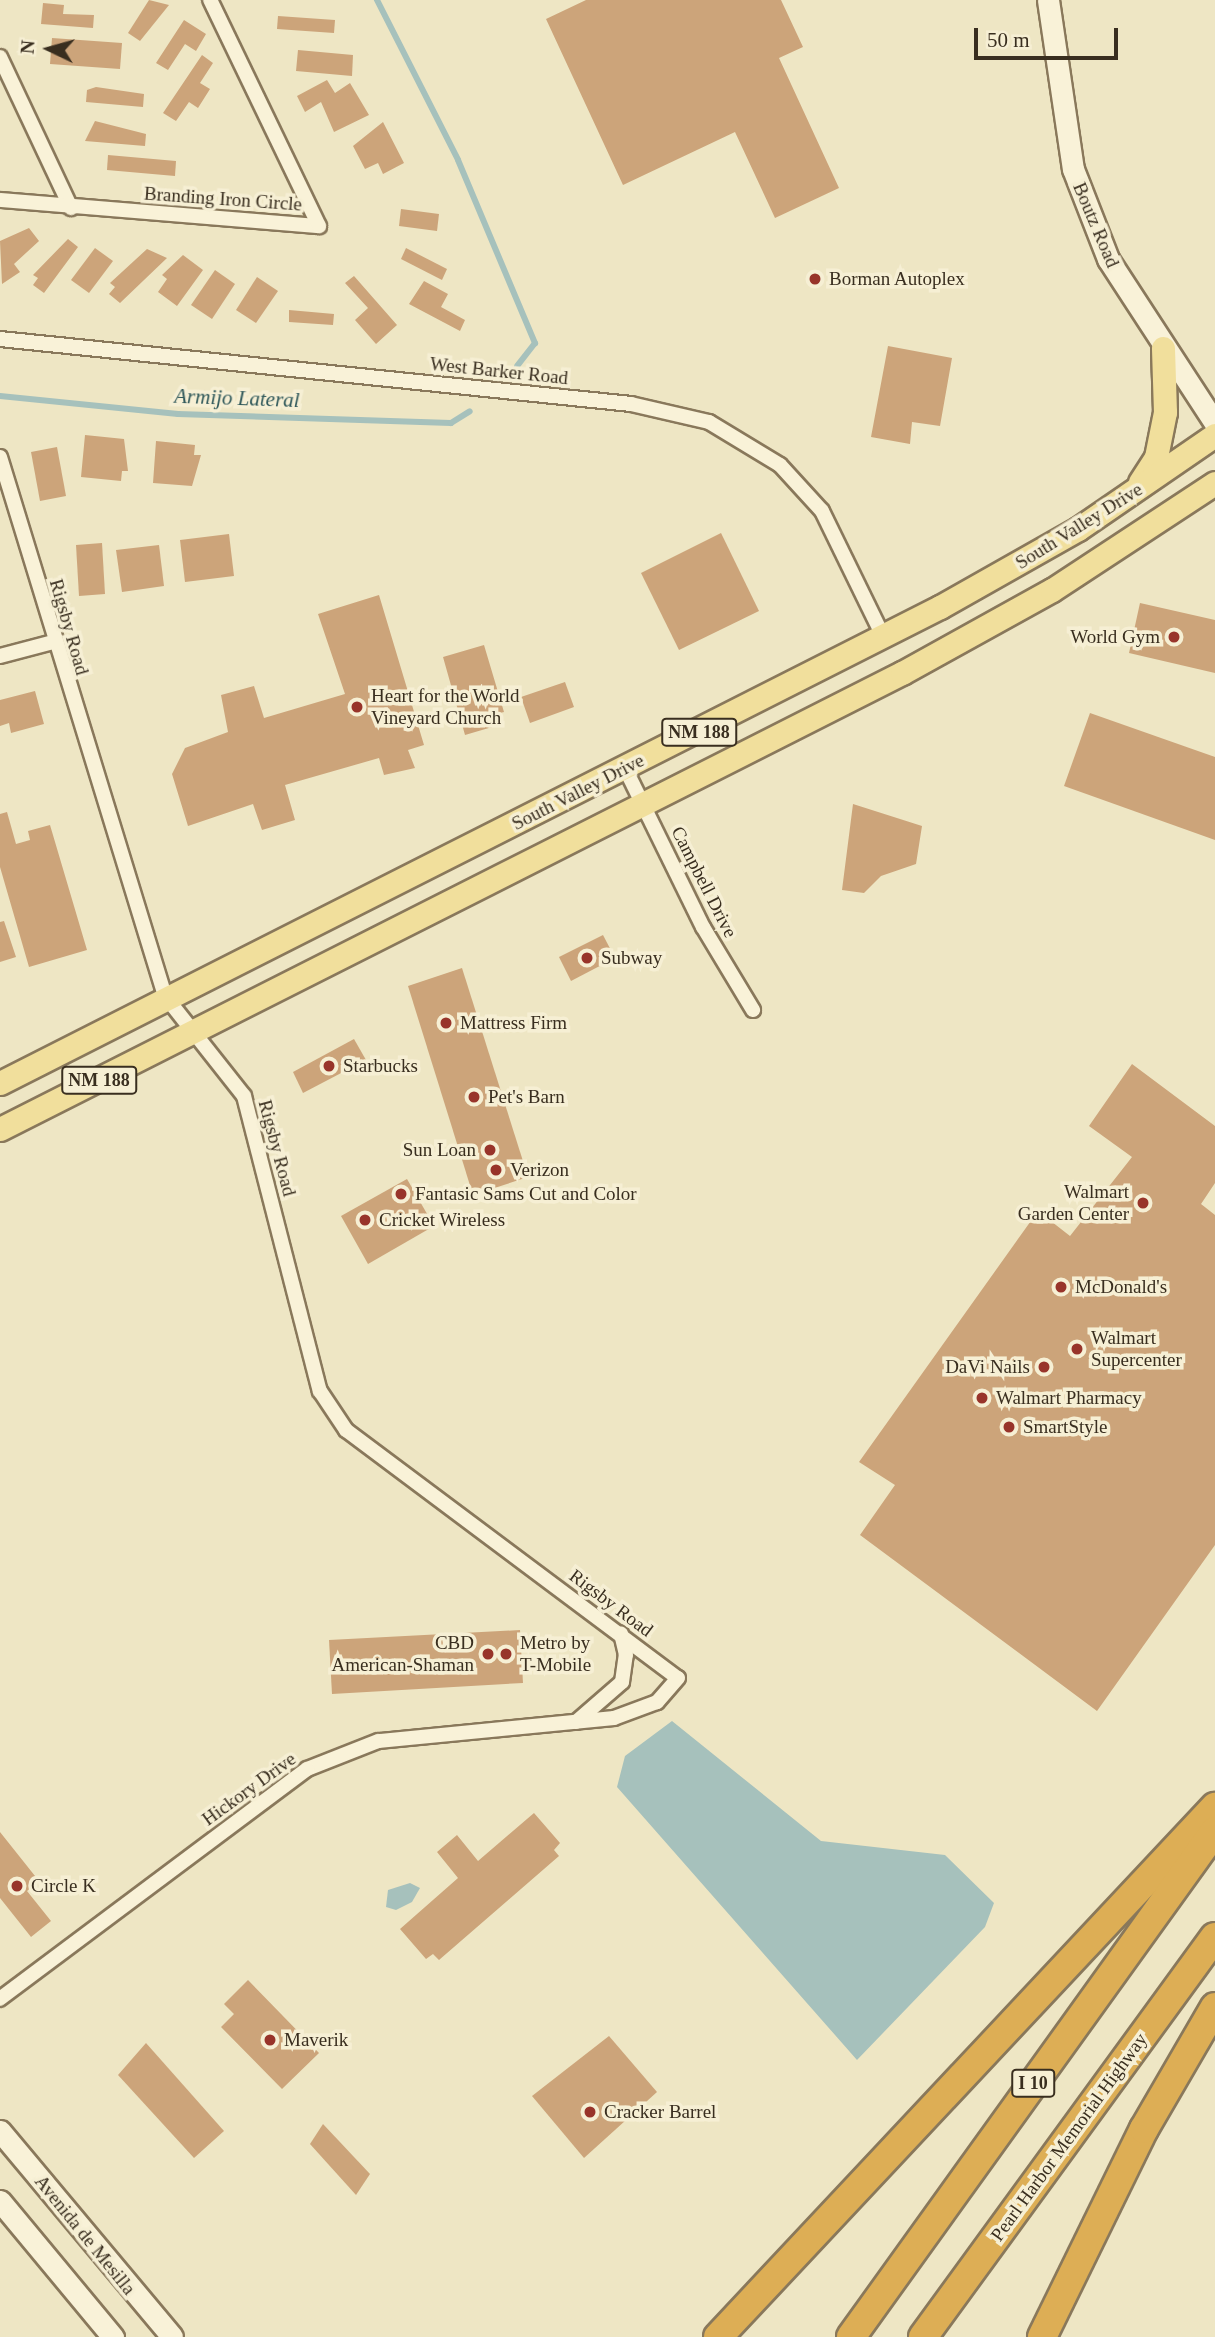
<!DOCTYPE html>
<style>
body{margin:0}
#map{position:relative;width:1215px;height:2337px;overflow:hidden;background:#eee6c4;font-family:Georgia,serif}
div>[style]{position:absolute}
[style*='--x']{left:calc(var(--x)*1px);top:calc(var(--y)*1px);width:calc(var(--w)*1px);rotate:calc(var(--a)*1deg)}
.water>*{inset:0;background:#a6c1bc}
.stream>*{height:6px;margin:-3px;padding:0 3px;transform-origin:3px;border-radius:3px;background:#a6c1bc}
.building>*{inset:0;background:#cca47a}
.roads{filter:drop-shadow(2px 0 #89785b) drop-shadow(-2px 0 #89785b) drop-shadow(0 2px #89785b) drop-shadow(0 -2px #89785b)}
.minor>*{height:14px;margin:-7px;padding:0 7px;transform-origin:7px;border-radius:7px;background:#f9f2d8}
.secondary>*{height:21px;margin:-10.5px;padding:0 10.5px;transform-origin:10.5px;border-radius:10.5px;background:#f9f2d8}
.primary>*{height:23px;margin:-11.5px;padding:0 11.5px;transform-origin:11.5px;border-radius:11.5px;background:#f1df9c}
.motorway>*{height:28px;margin:-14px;padding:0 14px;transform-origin:14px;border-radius:14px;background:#ddae55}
.dots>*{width:19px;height:19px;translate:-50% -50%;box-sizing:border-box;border:4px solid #f6efd4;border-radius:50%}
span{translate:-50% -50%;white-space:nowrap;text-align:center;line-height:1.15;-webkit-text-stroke:7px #f6efd4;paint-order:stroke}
.shield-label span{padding:2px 5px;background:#f6efd4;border:2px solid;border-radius:5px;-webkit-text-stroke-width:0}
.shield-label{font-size:18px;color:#392e1f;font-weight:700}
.street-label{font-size:19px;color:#392e1f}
.poi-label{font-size:19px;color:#392e1f}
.left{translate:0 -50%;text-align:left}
.right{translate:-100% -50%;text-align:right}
.water-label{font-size:21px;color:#2e5759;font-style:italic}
.north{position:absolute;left:14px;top:14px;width:70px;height:70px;-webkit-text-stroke:5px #f6efd4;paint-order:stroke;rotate:275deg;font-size:19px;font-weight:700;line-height:28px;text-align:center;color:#392e1f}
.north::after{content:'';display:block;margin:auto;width:24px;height:32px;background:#392e1f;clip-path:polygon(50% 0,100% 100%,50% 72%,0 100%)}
.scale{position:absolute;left:974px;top:28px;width:144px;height:32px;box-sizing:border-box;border:4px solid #392e1f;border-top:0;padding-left:9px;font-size:21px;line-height:24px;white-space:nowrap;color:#392e1f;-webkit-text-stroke:5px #f6efd4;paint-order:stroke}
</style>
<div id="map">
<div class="water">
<i style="clip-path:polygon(672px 1721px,821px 1841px,945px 1855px,994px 1903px,985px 1927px,857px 2060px,617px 1787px,625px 1756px)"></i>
<i style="clip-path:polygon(410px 1883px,420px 1888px,412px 1902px,396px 1910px,386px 1907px,388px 1890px)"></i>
</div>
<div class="stream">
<i style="--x:377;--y:0;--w:179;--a:63.1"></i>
<i style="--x:458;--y:160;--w:199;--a:67.2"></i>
<i style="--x:535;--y:343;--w:29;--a:128"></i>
<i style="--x:0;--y:396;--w:179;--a:5.8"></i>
<i style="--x:178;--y:414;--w:273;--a:1.9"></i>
<i style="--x:451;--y:423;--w:22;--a:-32"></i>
</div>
<div class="building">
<i style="clip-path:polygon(149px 0,169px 5px,140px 41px,128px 33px)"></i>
<i style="clip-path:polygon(586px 0,781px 0,803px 47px,779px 58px,839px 188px,775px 218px,735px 132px,623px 185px,546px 19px)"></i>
<i style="clip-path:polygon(43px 3px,64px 5px,63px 14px,94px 15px,93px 28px,41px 24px)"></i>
<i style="clip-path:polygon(278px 16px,335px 20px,334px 33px,277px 29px)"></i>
<i style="clip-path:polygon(184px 20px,206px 34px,196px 51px,185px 44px,168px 70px,156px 63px)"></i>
<i style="clip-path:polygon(52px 38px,122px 43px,120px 69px,50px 64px)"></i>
<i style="clip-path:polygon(298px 50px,353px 55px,352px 76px,296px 71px)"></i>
<i style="clip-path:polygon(202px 55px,213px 63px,200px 83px,210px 89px,198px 108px,189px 102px,176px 121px,163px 113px)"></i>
<i style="clip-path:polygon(327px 80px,335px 93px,350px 83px,369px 115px,334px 132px,321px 102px,305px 112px,297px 96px)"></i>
<i style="clip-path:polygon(96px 87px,144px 94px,143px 107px,86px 102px,87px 90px)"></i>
<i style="clip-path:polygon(95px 121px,146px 134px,145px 146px,85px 141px)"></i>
<i style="clip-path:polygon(383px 122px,404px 163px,383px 174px,378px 163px,365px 169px,353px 146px)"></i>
<i style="clip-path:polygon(108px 155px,176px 161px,175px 176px,107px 170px)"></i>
<i style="clip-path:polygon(401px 209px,439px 214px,437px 231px,399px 226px)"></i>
<i style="clip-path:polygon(29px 228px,39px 241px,14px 264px,20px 272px,2px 284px,0 241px)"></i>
<i style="clip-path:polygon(68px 239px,78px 247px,44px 293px,33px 285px,38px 278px,33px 275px)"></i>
<i style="clip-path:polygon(95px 248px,113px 261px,89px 293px,71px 280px)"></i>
<i style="clip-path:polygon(406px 248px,447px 269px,442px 280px,401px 259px)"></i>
<i style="clip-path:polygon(147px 249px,167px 258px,120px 303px,109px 294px,115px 287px,110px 283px)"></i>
<i style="clip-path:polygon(183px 255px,203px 270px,177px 306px,158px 292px,167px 279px,162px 275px)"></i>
<i style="clip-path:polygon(215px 270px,235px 284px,212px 319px,191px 305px)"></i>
<i style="clip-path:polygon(354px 276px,397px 325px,376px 344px,355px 320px,368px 308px,345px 283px)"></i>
<i style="clip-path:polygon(257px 277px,278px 291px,256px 323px,236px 310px)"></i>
<i style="clip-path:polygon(424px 281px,448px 294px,441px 307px,465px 320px,460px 331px,409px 304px)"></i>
<i style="clip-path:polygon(289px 310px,334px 314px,333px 325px,289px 322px)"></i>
<i style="clip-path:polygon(888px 346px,952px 358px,940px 426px,912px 422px,910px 444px,871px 437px)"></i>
<i style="clip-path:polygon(85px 435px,124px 439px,128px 471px,122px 471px,121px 481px,81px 477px)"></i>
<i style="clip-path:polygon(156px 441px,195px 445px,194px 455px,201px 455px,192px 486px,153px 483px)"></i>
<i style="clip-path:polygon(57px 447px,66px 496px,40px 501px,31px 452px)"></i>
<i style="clip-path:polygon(721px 533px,759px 611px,679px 650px,641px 573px)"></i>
<i style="clip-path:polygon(229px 534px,234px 576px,185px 582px,180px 540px)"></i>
<i style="clip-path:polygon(102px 543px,105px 594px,79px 596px,76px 545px)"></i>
<i style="clip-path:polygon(159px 545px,164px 586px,122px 592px,116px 550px)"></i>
<i style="clip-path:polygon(379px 595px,424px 745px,408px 750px,415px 768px,384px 775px,379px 758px,285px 785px,295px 820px,262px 830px,253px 804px,188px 826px,172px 774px,185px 748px,228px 732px,221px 695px,254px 686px,264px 718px,345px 694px,318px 614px)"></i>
<i style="clip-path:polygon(1140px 603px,1215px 620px,1215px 673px,1129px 653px)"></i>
<i style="clip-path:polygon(484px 645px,504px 712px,495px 714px,499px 725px,465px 735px,443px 657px)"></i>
<i style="clip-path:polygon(565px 682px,574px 707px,530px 723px,521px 697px)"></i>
<i style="clip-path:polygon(35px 691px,44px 724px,11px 733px,9px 723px,0 726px,0 700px)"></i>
<i style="clip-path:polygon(1090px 713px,1215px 757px,1215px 840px,1064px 786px)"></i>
<i style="clip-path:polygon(853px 804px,922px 826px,916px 864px,881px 876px,864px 893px,842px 890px)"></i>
<i style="clip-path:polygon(7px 812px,16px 844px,30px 840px,28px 831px,50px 825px,87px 950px,29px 967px,0 867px,0 814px)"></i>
<i style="clip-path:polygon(4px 921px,16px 957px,0 962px,0 922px)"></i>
<i style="clip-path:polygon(603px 935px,615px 958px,571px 981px,559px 957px)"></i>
<i style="clip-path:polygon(462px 968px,528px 1177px,473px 1195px,408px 986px)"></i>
<i style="clip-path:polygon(354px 1039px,366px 1060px,303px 1093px,293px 1072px)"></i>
<i style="clip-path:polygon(1132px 1064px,1215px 1126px,1215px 1183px,1201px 1204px,1215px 1215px,1215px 1545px,1097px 1711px,860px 1535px,895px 1485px,859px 1462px,1038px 1211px,1070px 1236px,1132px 1157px,1089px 1126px)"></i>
<i style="clip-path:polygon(407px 1179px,434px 1226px,368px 1264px,341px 1216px)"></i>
<i style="clip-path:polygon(520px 1630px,523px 1683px,332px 1694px,329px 1640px)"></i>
<i style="clip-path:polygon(534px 1813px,560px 1843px,554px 1850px,559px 1856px,439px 1960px,433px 1954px,426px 1959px,400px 1929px,458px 1878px,437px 1852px,457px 1835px,478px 1861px)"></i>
<i style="clip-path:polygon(0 1832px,39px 1881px,27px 1891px,51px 1921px,31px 1937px,0 1898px)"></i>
<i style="clip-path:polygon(248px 1980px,319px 2053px,282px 2089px,221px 2027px,234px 2014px,224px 2004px)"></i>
<i style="clip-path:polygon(609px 2036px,657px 2092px,584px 2158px,532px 2096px)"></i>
<i style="clip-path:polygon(146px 2043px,224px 2131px,194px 2158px,118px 2075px)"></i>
<i style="clip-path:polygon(323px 2124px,370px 2174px,356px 2195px,310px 2144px)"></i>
</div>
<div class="roads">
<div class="minor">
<i style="--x:0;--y:57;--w:167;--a:64.8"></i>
<i style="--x:0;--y:200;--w:320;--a:4.7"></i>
<i style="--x:319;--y:226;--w:251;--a:-115.7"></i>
<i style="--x:0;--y:339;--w:634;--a:5.88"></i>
<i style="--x:631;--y:404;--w:80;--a:13"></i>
<i style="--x:709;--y:422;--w:83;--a:31.2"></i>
<i style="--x:780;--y:465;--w:62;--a:47.6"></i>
<i style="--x:822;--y:511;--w:139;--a:64"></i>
<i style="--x:0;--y:457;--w:564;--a:72.98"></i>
<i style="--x:165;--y:996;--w:127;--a:51.7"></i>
<i style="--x:244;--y:1096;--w:305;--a:75.6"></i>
<i style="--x:320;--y:1391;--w:47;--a:56.3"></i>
<i style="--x:346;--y:1430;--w:414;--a:36.8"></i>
<i style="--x:678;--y:1678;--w:32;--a:131"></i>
<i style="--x:657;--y:1702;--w:46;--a:159.6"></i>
<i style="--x:614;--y:1718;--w:237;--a:174.4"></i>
<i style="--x:378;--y:1741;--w:76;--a:158.5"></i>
<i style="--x:307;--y:1769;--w:384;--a:143.2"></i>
<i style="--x:0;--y:656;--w:55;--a:-14.8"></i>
<i style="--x:625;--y:768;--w:177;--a:63.9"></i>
<i style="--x:703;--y:927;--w:97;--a:58.9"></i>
<i style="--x:576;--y:1722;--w:61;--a:-41"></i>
<i style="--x:622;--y:1682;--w:27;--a:-82"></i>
<i style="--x:626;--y:1655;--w:22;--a:-103"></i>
</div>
<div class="secondary">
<i style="--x:1048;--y:0;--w:171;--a:81.6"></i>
<i style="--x:1073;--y:169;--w:97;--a:68.7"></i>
<i style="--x:1108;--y:259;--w:196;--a:56.9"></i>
<i style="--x:0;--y:2131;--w:268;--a:50.1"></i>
<i style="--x:0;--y:2201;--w:177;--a:50.3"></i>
</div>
<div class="primary">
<i style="--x:1140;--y:482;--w:30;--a:-57"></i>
<i style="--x:1156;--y:457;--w:46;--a:-78.7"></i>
<i style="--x:1165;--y:412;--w:64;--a:-91.8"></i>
<i style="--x:0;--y:1083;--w:1054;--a:-26.86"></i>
<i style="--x:940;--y:607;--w:159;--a:-29.5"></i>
<i style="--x:1078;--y:529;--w:166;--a:-34.5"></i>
<i style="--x:0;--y:1129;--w:1011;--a:-26.82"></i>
<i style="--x:902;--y:673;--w:171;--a:-29"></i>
<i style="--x:1052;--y:590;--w:195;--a:-33.3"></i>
</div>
<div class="motorway">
<i style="--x:718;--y:2337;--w:727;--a:-46.84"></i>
<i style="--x:851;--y:2337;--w:623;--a:-54.27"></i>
<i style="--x:923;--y:2337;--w:495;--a:-53.9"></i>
<i style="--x:1042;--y:2337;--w:232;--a:-63.9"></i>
<i style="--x:1144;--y:2129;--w:141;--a:-59.8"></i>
</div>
</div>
<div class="dots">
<i style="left:815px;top:279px;background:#98342a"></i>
<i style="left:1174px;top:637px;background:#98342a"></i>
<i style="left:357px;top:707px;background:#98342a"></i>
<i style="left:587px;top:958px;background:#98342a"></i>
<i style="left:446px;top:1023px;background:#98342a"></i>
<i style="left:329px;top:1066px;background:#98342a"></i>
<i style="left:474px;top:1097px;background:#98342a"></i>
<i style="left:490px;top:1150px;background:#98342a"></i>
<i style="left:496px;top:1170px;background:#98342a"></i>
<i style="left:401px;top:1194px;background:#98342a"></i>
<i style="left:1143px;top:1203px;background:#98342a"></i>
<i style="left:365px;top:1220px;background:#98342a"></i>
<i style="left:1061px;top:1287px;background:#98342a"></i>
<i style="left:1077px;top:1349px;background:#98342a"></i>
<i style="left:1044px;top:1367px;background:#98342a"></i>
<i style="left:982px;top:1398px;background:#98342a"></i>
<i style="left:1009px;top:1427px;background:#98342a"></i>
<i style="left:488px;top:1654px;background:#98342a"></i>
<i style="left:506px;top:1654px;background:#98342a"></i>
<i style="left:17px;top:1886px;background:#98342a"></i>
<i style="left:270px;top:2040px;background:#98342a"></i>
<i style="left:590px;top:2112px;background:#98342a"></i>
</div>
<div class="shield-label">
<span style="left:699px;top:732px">NM 188</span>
<span style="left:99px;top:1080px">NM 188</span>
<span style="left:1033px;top:2083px">I 10</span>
</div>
<div class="street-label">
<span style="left:223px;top:199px;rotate:4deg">Branding Iron Circle</span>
<span style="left:1096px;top:225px;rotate:67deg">Boutz Road</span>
<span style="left:499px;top:371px;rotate:6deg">West Barker Road</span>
<span style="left:1079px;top:526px;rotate:-32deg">South Valley Drive</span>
<span style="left:69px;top:627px;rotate:74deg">Rigsby Road</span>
<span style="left:578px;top:792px;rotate:-27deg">South Valley Drive</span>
<span style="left:704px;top:882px;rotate:63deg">Campbell Drive</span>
<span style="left:277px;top:1148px;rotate:75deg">Rigsby Road</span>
<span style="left:611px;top:1603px;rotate:37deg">Rigsby Road</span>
<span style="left:249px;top:1789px;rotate:-36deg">Hickory Drive</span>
<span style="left:1069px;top:2137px;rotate:-54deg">Pearl Harbor Memorial Highway</span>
<span style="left:85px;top:2235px;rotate:51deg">Avenida de Mesilla</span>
</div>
<div class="poi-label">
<span class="left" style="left:829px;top:279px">Borman Autoplex</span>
<span class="right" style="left:1160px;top:637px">World Gym</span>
<span class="left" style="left:371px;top:707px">Heart for the World<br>Vineyard Church</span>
<span class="left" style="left:601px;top:958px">Subway</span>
<span class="left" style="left:460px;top:1023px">Mattress Firm</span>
<span class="left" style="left:343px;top:1066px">Starbucks</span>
<span class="left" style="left:488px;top:1097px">Pet's Barn</span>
<span class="right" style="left:476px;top:1150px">Sun Loan</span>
<span class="left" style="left:510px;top:1170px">Verizon</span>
<span class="right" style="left:1129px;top:1203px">Walmart<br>Garden Center</span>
<span class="left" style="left:415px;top:1194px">Fantasic Sams Cut and Color</span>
<span class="left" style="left:379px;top:1220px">Cricket Wireless</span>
<span class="left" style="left:1075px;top:1287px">McDonald's</span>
<span class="left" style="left:1091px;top:1349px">Walmart<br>Supercenter</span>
<span class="right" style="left:1030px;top:1367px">DaVi Nails</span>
<span class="left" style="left:996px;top:1398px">Walmart Pharmacy</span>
<span class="left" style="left:1023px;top:1427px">SmartStyle</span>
<span class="right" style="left:474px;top:1654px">CBD<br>American-Shaman</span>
<span class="left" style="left:520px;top:1654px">Metro by<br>T-Mobile</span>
<span class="left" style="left:31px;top:1886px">Circle K</span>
<span class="left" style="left:284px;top:2040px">Maverik</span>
<span class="left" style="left:604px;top:2112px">Cracker Barrel</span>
</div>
<div class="water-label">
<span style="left:237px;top:398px;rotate:2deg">Armijo Lateral</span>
</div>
<div class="north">N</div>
<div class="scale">50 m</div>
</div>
